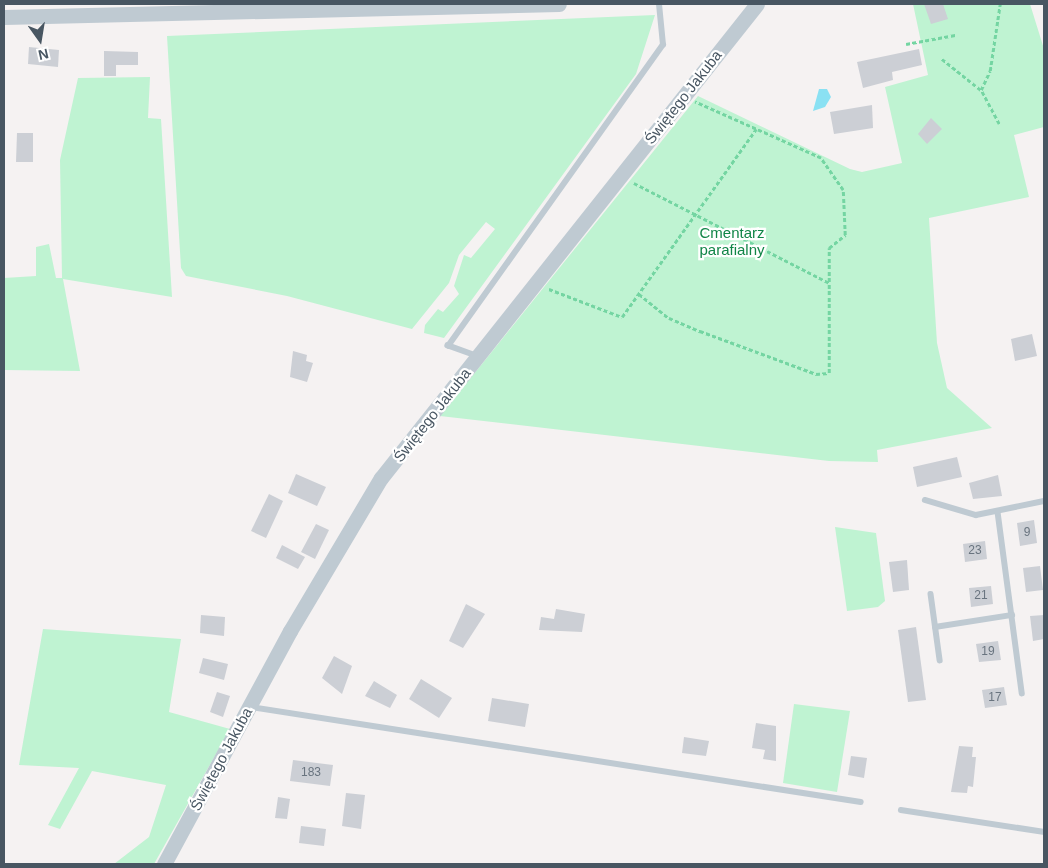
<!DOCTYPE html>
<meta charset="utf-8">
<style>
body{margin:0}
#map{position:relative;width:1048px;height:868px;overflow:hidden;background:#f5f2f2;font-family:Helvetica,sans-serif}
div>[style]{position:absolute}
[style*='--x']{left:calc(var(--x)*1px);top:calc(var(--y)*1px);width:calc(var(--w)*1px);rotate:calc(var(--a)*1deg)}
.green>*{inset:0;background:#bff3d2}
.water>*{inset:0;background:#8ae1f3}
.building>*{inset:0;background:#cccfd5}
.path>*{height:2.5px;margin-top:-1.25px;transform-origin:0;background:repeating-linear-gradient(90deg,#74d5a2 0 4px,transparent 0 6.5px)}
.service>*{height:5.5px;margin:-2.75px;padding:0 2.75px;transform-origin:2.75px;border-radius:2.75px;background:#bfcad2}
.tertiary>*{height:15px;margin:-7.5px;padding:0 7.5px;transform-origin:7.5px;border-radius:7.5px;background:#bfcad2}
span{translate:-50% -50%;white-space:nowrap;text-align:center;line-height:1.15;-webkit-text-stroke:4.5px #fff;paint-order:stroke}
.number-label{font-size:12px;color:#69747f}
.number-label span{-webkit-text-stroke-width:0}
.street-label{font-size:15px;color:#485662}
.park-label{font-size:15px;color:#118547}
.frame{position:absolute;inset:0;border:5px solid #485662;pointer-events:none}
.north{position:absolute;left:15px;top:15px;width:50px;height:50px;-webkit-text-stroke:4px #fff;paint-order:stroke;rotate:167deg;font-size:14px;font-weight:700;line-height:20px;text-align:center;color:#485662}
.north::after{content:'';display:block;margin:auto;width:18px;height:22px;background:#485662;clip-path:polygon(50% 0,100% 100%,50% 72%,0 100%)}
</style>
<div id="map">
<div class="green">
<i style="clip-path:polygon(913px 4px,1030px 4px,1044px 49px,1044px 127px,1014px 135px,1029px 197px,929px 218px,937px 343px,947px 388px,992px 428px,877px 450px,878px 462px,829px 461px,440px 416px,698px 96px,850px 169px,862px 172px,902px 163px,885px 87px,928px 75px)"></i>
<i style="clip-path:polygon(655px 15px,636px 74px,444px 338px,424px 333px,425px 325px,438px 309px,443px 312px,459px 294px,454px 286px,464px 255px,471px 258px,495px 229px,486px 222px,459px 255px,449px 283px,412px 329px,287px 296px,186px 276px,181px 268px,167px 36px)"></i>
<i style="clip-path:polygon(150px 77px,148px 118px,161px 119px,172px 297px,63px 279px,80px 371px,4px 370px,4px 278px,36px 276px,36px 247px,49px 244px,56px 278px,62px 278px,60px 160px,78px 78px)"></i>
<i style="clip-path:polygon(835px 527px,876px 533px,885px 601px,878px 607px,847px 611px)"></i>
<i style="clip-path:polygon(43px 629px,181px 639px,169px 712px,230px 729px,154px 864px,114px 864px,149px 837px,166px 785px,92px 771px,60px 829px,48px 825px,79px 768px,19px 765px)"></i>
<i style="clip-path:polygon(794px 704px,850px 711px,837px 792px,783px 783px)"></i>
</div>
<div class="water">
<i style="clip-path:polygon(819px 89px,827px 89px,831px 97px,825px 107px,813px 111px)"></i>
</div>
<div class="building">
<i style="clip-path:polygon(924px 4px,943px 4px,948px 19px,931px 24px)"></i>
<i style="clip-path:polygon(29px 47px,59px 50px,58px 67px,28px 64px)"></i>
<i style="clip-path:polygon(919px 49px,922px 65px,892px 72px,893px 80px,863px 88px,857px 62px)"></i>
<i style="clip-path:polygon(104px 51px,138px 52px,138px 65px,116px 65px,116px 76px,104px 76px)"></i>
<i style="clip-path:polygon(872px 105px,873px 128px,834px 134px,830px 112px)"></i>
<i style="clip-path:polygon(931px 118px,942px 129px,927px 144px,918px 134px)"></i>
<i style="clip-path:polygon(17px 133px,33px 133px,33px 162px,16px 162px)"></i>
<i style="clip-path:polygon(1032px 334px,1037px 356px,1015px 361px,1011px 339px)"></i>
<i style="clip-path:polygon(293px 351px,307px 355px,306px 361px,313px 363px,307px 382px,290px 377px)"></i>
<i style="clip-path:polygon(957px 457px,962px 477px,917px 487px,913px 467px)"></i>
<i style="clip-path:polygon(296px 474px,326px 487px,317px 506px,288px 493px)"></i>
<i style="clip-path:polygon(998px 475px,1002px 496px,973px 499px,969px 483px)"></i>
<i style="clip-path:polygon(269px 494px,283px 501px,266px 538px,251px 531px)"></i>
<i style="clip-path:polygon(1034px 520px,1037px 543px,1020px 546px,1017px 523px)"></i>
<i style="clip-path:polygon(316px 524px,329px 530px,315px 559px,301px 552px)"></i>
<i style="clip-path:polygon(985px 541px,987px 559px,965px 562px,963px 544px)"></i>
<i style="clip-path:polygon(282px 545px,305px 557px,298px 569px,276px 558px)"></i>
<i style="clip-path:polygon(907px 560px,909px 590px,893px 592px,889px 562px)"></i>
<i style="clip-path:polygon(1040px 566px,1043px 590px,1026px 592px,1023px 568px)"></i>
<i style="clip-path:polygon(991px 586px,993px 604px,971px 607px,969px 588px)"></i>
<i style="clip-path:polygon(466px 604px,485px 614px,463px 648px,449px 641px)"></i>
<i style="clip-path:polygon(556px 609px,585px 614px,582px 632px,539px 630px,541px 617px,554px 619px)"></i>
<i style="clip-path:polygon(201px 615px,225px 617px,224px 636px,200px 633px)"></i>
<i style="clip-path:polygon(1044px 615px,1044px 639px,1033px 641px,1030px 616px)"></i>
<i style="clip-path:polygon(916px 627px,926px 700px,908px 702px,898px 630px)"></i>
<i style="clip-path:polygon(998px 641px,1001px 660px,979px 662px,976px 644px)"></i>
<i style="clip-path:polygon(334px 656px,352px 666px,342px 694px,322px 678px)"></i>
<i style="clip-path:polygon(203px 658px,228px 664px,224px 680px,199px 673px)"></i>
<i style="clip-path:polygon(421px 679px,452px 698px,439px 718px,409px 699px)"></i>
<i style="clip-path:polygon(374px 681px,397px 695px,390px 708px,365px 696px)"></i>
<i style="clip-path:polygon(1004px 687px,1007px 705px,985px 708px,982px 690px)"></i>
<i style="clip-path:polygon(217px 692px,230px 696px,223px 717px,210px 712px)"></i>
<i style="clip-path:polygon(492px 698px,529px 704px,525px 727px,488px 721px)"></i>
<i style="clip-path:polygon(756px 723px,776px 726px,776px 761px,763px 759px,765px 750px,752px 748px)"></i>
<i style="clip-path:polygon(684px 737px,709px 741px,706px 756px,682px 753px)"></i>
<i style="clip-path:polygon(959px 746px,973px 747px,972px 757px,976px 757px,973px 787px,968px 786px,967px 793px,951px 792px)"></i>
<i style="clip-path:polygon(851px 756px,867px 758px,864px 778px,848px 775px)"></i>
<i style="clip-path:polygon(293px 760px,333px 765px,330px 786px,290px 781px)"></i>
<i style="clip-path:polygon(346px 793px,365px 795px,361px 829px,342px 826px)"></i>
<i style="clip-path:polygon(278px 797px,290px 799px,287px 819px,275px 818px)"></i>
<i style="clip-path:polygon(301px 826px,326px 829px,324px 846px,299px 843px)"></i>
</div>
<div class="path">
<i style="--x:906;--y:44;--w:50;--a:-10.4"></i>
<i style="--x:942;--y:59;--w:50;--a:38.5"></i>
<i style="--x:999;--y:124;--w:38;--a:-118"></i>
<i style="--x:981;--y:90;--w:21;--a:-65"></i>
<i style="--x:990;--y:71;--w:68;--a:-81.5"></i>
<i style="--x:634;--y:183;--w:219;--a:27.1"></i>
<i style="--x:549;--y:289;--w:78;--a:21"></i>
<i style="--x:622;--y:317;--w:231;--a:-54.5"></i>
<i style="--x:639;--y:294;--w:38;--a:39"></i>
<i style="--x:669;--y:318;--w:34;--a:23"></i>
<i style="--x:700;--y:331;--w:124;--a:20.3"></i>
<i style="--x:816;--y:374;--w:13;--a:-4"></i>
<i style="--x:829;--y:373;--w:125;--a:-90"></i>
<i style="--x:829;--y:248;--w:21;--a:-39"></i>
<i style="--x:845;--y:235;--w:45;--a:-92.5"></i>
<i style="--x:843;--y:190;--w:39;--a:-125"></i>
<i style="--x:821;--y:158;--w:138;--a:-156"></i>
</div>
<div class="service">
<i style="--x:476;--y:356;--w:30;--a:-160"></i>
<i style="--x:448;--y:346;--w:370;--a:-54.5"></i>
<i style="--x:663;--y:45;--w:41;--a:-95.6"></i>
<i style="--x:925;--y:500;--w:53;--a:16.4"></i>
<i style="--x:976;--y:515;--w:69;--a:-11.6"></i>
<i style="--x:998;--y:512;--w:183;--a:82.4"></i>
<i style="--x:931;--y:594;--w:67;--a:82.2"></i>
<i style="--x:935;--y:627;--w:78;--a:-8.9"></i>
<i style="--x:251;--y:707;--w:617;--a:8.85"></i>
<i style="--x:901;--y:810;--w:145;--a:8.7"></i>
</div>
<div class="tertiary">
<i style="--x:4;--y:17;--w:555;--a:-1.34"></i>
<i style="--x:164;--y:864;--w:265;--a:-61.6"></i>
<i style="--x:290;--y:631;--w:178;--a:-59.3"></i>
<i style="--x:381;--y:478;--w:605;--a:-51.58"></i>
</div>
<div class="number-label">
<span style="left:1027px;top:533px">9</span>
<span style="left:975px;top:551px">23</span>
<span style="left:981px;top:596px">21</span>
<span style="left:988px;top:652px">19</span>
<span style="left:995px;top:698px">17</span>
<span style="left:311px;top:773px">183</span>
</div>
<div class="street-label">
<span style="left:683px;top:97px;rotate:-52deg">Świętego Jakuba</span>
<span style="left:432px;top:415px;rotate:-52deg">Świętego Jakuba</span>
<span style="left:221px;top:759px;rotate:-62deg">Świętego Jakuba</span>
</div>
<div class="park-label">
<span style="left:732px;top:241px">Cmentarz<br>parafialny</span>
</div>
<div class="frame"></div>
<div class="north">N</div>
</div>
